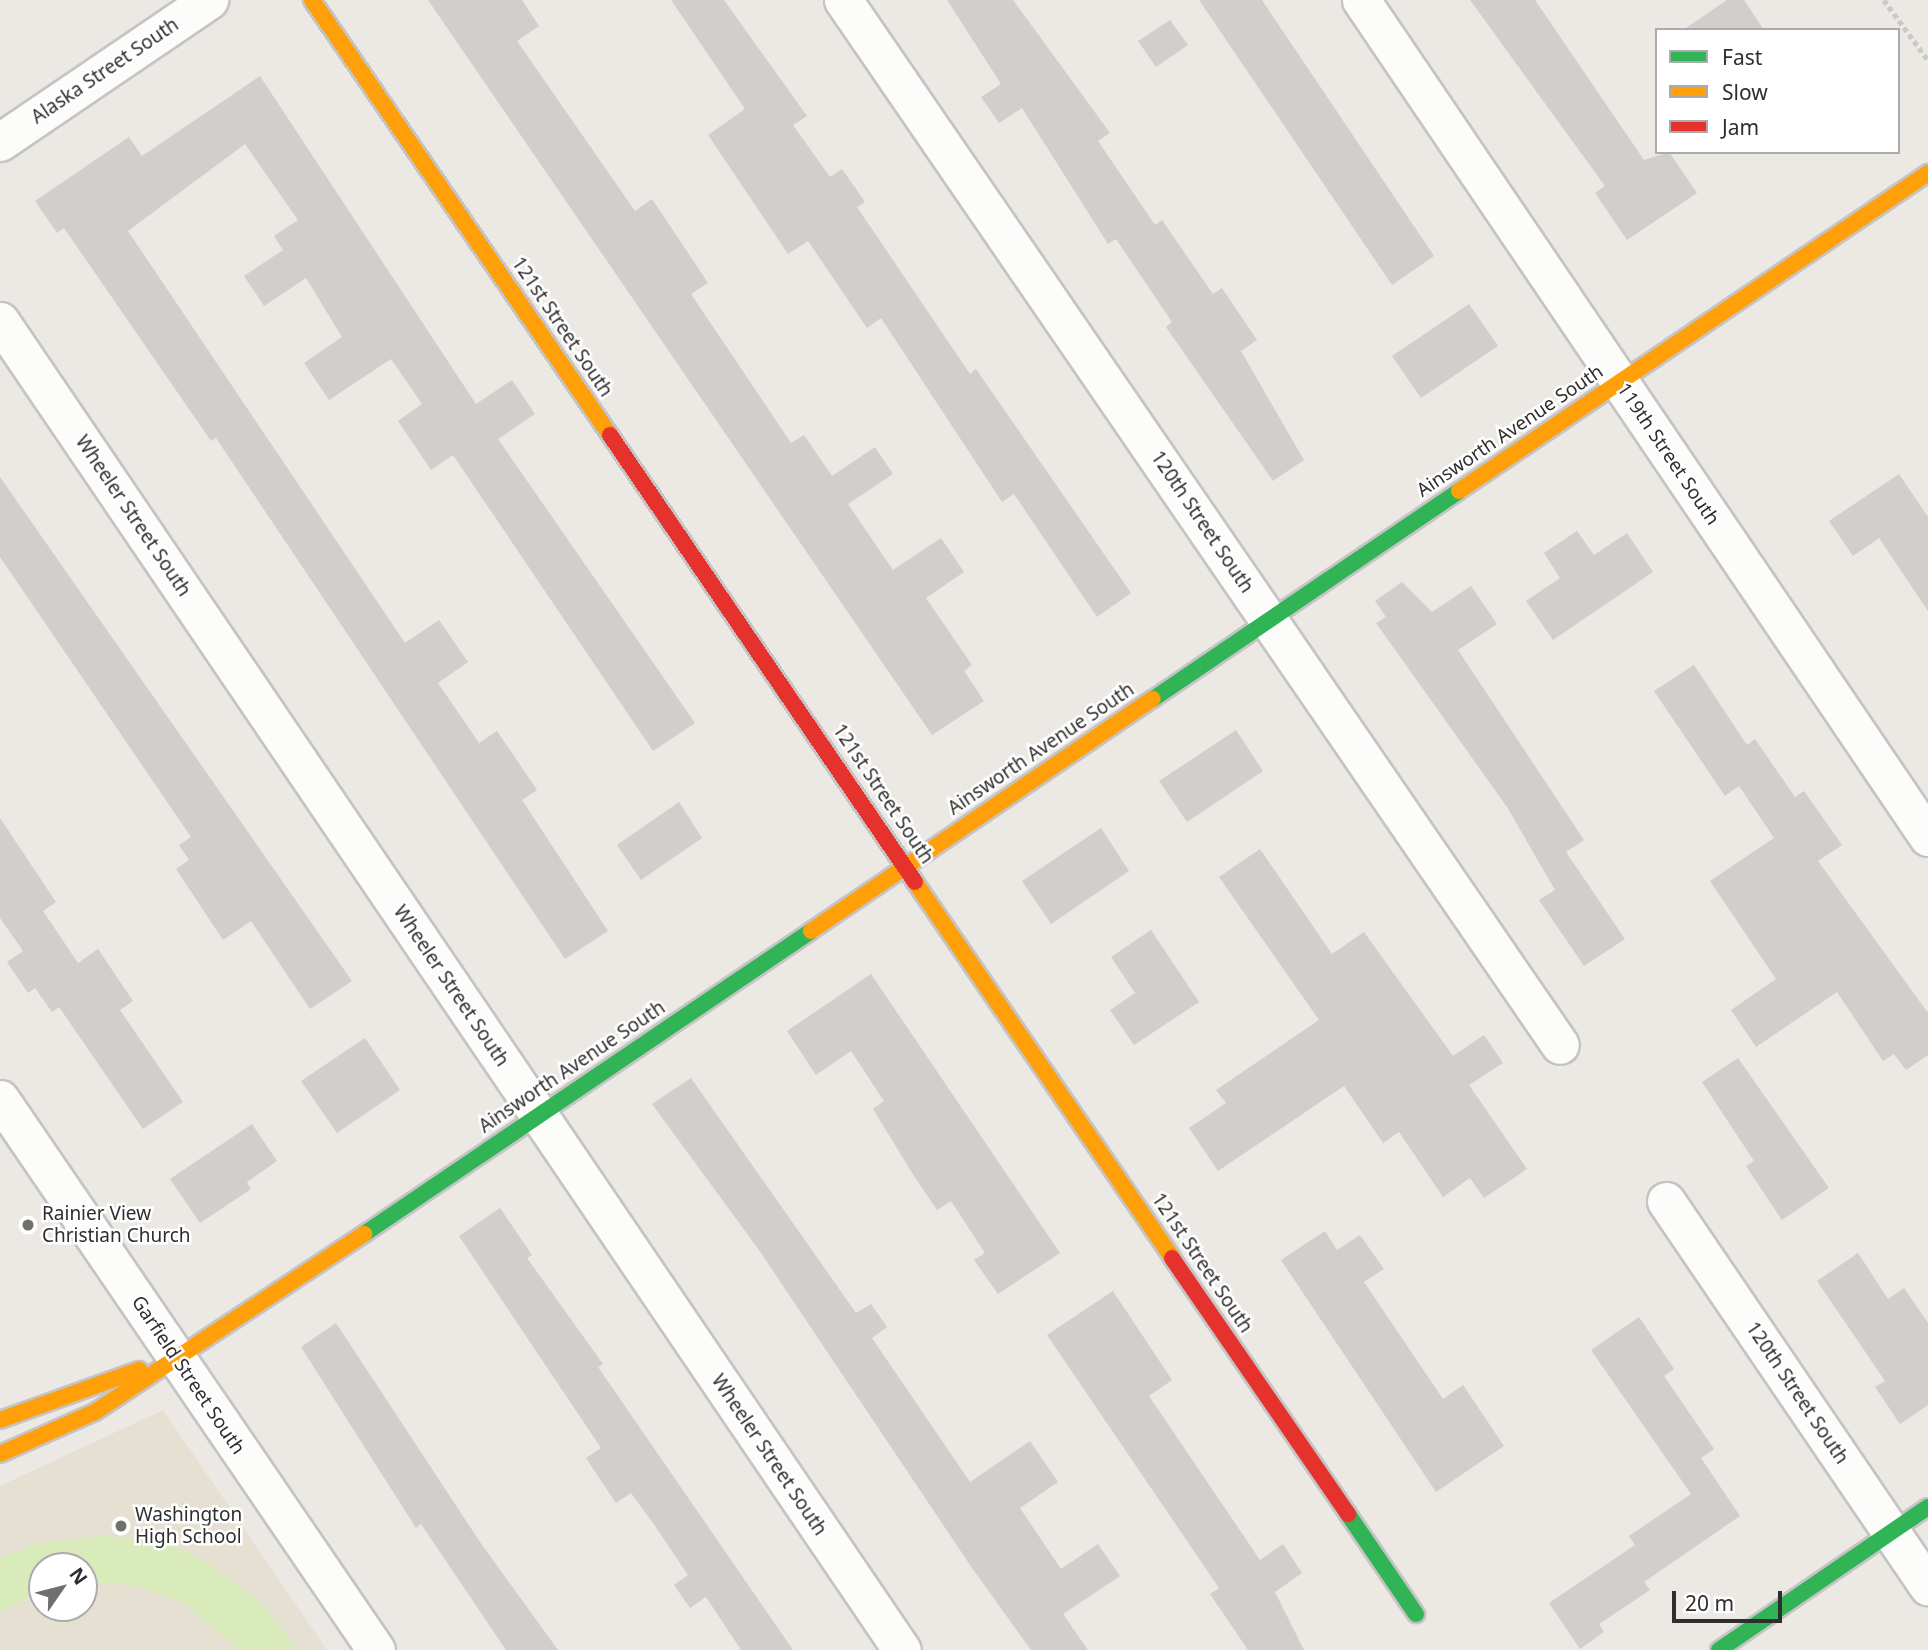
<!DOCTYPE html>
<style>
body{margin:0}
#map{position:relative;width:1928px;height:1650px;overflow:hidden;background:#ece8e4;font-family:"Noto Sans",sans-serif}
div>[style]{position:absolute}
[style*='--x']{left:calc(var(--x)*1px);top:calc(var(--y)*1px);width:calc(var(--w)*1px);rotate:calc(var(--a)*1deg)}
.education>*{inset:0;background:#e6e0d3}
.pitch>*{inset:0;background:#d9eabb}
.building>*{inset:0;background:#d1cecb}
.path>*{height:4.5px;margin-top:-2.25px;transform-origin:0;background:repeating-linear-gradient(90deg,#c9c9c8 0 5px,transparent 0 8.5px)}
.roads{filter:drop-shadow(2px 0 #c5c4c5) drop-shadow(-2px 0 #c5c4c5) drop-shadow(0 2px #c5c4c5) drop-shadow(0 -2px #c5c4c5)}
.street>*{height:37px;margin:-18.5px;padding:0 18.5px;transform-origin:18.5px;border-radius:18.5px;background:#fcfcfb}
.fast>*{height:16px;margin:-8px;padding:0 8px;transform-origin:8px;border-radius:8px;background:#30b455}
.slow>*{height:16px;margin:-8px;padding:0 8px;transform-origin:8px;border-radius:8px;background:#ff9f0a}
.jam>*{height:16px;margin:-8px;padding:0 8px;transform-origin:8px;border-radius:8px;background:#e5322d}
.dots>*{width:19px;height:19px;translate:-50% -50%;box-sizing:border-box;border:4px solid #fff;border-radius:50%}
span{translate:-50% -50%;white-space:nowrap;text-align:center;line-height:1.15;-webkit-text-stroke:5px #fff;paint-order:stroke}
.street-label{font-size:19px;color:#2e2e2e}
.poi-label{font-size:19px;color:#2e2e2e}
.left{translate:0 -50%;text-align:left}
.legend{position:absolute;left:1655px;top:28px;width:245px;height:126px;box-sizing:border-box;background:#fff;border:2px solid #ababab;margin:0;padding:9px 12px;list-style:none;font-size:21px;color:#2e2e2e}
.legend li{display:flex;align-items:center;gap:14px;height:35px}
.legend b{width:35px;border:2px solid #ababab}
.north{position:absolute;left:28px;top:1552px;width:70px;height:70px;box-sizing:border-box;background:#fff;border:2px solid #ababab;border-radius:50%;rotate:55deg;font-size:19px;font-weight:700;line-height:28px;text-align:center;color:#2e2e2e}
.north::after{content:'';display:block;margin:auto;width:24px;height:32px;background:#706f6e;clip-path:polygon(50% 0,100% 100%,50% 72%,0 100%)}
.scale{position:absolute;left:1672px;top:1591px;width:110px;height:32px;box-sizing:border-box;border:4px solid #2e2e2e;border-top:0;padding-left:9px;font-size:21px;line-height:24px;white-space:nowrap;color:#2e2e2e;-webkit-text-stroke:5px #fff;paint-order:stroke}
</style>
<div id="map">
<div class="education">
<i style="clip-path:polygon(evenodd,163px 1410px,327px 1650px,0 1650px,0 1486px,163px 1410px,42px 1566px,84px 1566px,84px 1608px,42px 1608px,42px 1566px)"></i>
</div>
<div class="pitch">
<i style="clip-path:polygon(106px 1535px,175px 1547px,208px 1562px,263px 1605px,297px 1650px,239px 1650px,185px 1604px,133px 1585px,84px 1583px,84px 1566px,42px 1566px,42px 1592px,0 1612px,0 1558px,36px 1544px)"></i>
</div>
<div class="building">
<i style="clip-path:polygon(428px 0,522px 0,539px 26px,517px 41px,635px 211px,652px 199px,708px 283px,691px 294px,791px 443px,804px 435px,832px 476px,875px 447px,893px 474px,848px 504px,893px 570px,941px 538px,964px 572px,926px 598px,972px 665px,964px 671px,984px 701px,932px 735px)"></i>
<i style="clip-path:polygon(671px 0,724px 0,807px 116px,793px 125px,830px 177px,842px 169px,865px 202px,857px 207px,970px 374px,976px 369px,1131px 593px,1097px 617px,1014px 494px,1002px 502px,881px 318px,867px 328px,808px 241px,788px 254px,708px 135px,745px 109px)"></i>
<i style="clip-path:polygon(947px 0,1013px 0,1110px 133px,1098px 141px,1155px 225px,1162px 220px,1213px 294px,1222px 288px,1257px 340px,1241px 351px,1304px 460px,1273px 481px,1166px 327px,1172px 322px,1116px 239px,1108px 244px,1022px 108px,999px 123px,981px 97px,1001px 84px)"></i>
<i style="clip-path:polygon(1199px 0,1262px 0,1434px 256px,1392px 285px)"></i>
<i style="clip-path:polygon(1470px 0,1535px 0,1644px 160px,1669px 152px,1697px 193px,1627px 240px,1595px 193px,1605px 186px)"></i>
<i style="clip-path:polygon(1727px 0,1744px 0,1764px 30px,1683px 30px)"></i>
<i style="clip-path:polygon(1170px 20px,1188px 45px,1156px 67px,1138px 41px)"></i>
<i style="clip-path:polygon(260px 76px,476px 404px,512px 380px,535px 414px,498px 439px,695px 723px,653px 751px,453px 455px,431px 470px,398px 421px,422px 404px,391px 359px,329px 400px,304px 363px,342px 337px,306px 278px,264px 306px,244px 276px,283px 250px,274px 236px,298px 220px,245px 144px,128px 231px,405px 643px,439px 620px,468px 662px,438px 683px,479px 743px,497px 731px,537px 790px,522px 800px,608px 931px,565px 959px,216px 438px,211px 441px,64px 228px,57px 233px,35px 201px,129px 137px,142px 156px)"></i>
<i style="clip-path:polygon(1469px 304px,1498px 346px,1421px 398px,1392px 356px)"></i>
<i style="clip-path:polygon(1899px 474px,1928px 517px,1928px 611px,1879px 538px,1853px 556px,1829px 521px)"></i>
<i style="clip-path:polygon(0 477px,352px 981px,310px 1009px,251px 921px,223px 940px,176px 869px,189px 860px,179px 845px,191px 837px,0 557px)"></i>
<i style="clip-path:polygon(1577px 531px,1594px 555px,1627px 533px,1653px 572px,1553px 640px,1526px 601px,1560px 578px,1544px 553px)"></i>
<i style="clip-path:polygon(1402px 582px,1432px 612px,1471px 586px,1497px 624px,1458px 650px,1584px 840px,1566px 852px,1625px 939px,1584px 966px,1539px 900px,1555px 890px,1507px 807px,1376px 623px,1386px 617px,1375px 601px)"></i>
<i style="clip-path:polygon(1694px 665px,1747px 745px,1755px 739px,1795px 797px,1804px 791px,1842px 845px,1818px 861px,1928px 1013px,1928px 1055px,1906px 1070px,1894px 1054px,1883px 1061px,1837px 992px,1756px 1047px,1731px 1010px,1776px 979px,1710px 881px,1774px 838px,1739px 786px,1725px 796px,1654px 691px)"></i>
<i style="clip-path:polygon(1236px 730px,1263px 771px,1187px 822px,1159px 781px)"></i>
<i style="clip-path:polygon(679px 802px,702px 838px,641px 880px,617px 845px)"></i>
<i style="clip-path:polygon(0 818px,56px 902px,43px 911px,78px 963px,98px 949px,133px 1001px,120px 1010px,183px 1102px,143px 1129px,59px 1007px,52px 1012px,35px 988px,28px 993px,7px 962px,23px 951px,0 918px)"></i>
<i style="clip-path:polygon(1101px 828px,1129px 871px,1051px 924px,1022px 881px)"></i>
<i style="clip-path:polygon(1260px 849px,1332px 954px,1364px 932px,1453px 1056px,1484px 1035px,1503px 1063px,1469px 1085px,1527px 1169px,1484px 1198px,1470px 1178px,1443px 1197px,1399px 1132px,1383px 1143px,1344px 1086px,1218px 1171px,1189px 1128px,1226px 1103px,1216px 1090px,1319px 1020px,1219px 877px)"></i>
<i style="clip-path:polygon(1151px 930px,1199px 1002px,1134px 1045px,1110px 1010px,1135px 993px,1111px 957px)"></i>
<i style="clip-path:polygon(871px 974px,1060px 1253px,998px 1294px,974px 1260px,985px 1253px,951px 1201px,937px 1210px,914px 1176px,873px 1109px,884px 1101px,851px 1051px,816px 1075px,787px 1031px)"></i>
<i style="clip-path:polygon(365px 1038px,400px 1090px,337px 1133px,301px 1081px)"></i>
<i style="clip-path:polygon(1738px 1058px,1829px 1188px,1782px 1220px,1746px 1166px,1754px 1161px,1702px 1082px)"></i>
<i style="clip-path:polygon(691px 1078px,856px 1313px,871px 1304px,887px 1327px,872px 1338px,970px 1482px,1030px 1441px,1058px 1482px,1020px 1508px,1061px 1569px,1098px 1544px,1120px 1576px,1063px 1614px,1088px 1650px,1031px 1650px,972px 1568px,759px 1250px,652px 1104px)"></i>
<i style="clip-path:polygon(252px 1124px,277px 1161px,247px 1182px,251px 1189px,200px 1223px,170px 1179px)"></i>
<i style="clip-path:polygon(500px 1208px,532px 1255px,527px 1258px,603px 1364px,598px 1367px,793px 1650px,741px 1650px,706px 1597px,690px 1608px,674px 1585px,688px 1575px,653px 1523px,631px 1493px,616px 1503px,586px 1458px,601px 1448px,459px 1236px)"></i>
<i style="clip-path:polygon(1325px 1231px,1337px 1250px,1360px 1235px,1384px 1269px,1364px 1282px,1443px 1399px,1463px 1385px,1504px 1446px,1436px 1492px,1281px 1260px)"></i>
<i style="clip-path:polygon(1858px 1253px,1888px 1299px,1904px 1288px,1928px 1323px,1928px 1405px,1900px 1424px,1875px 1387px,1885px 1381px,1817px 1281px)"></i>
<i style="clip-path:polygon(1113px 1291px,1172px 1380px,1149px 1396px,1260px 1560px,1283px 1544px,1302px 1573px,1275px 1592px,1304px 1650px,1248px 1650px,1210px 1594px,1219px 1588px,1047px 1335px)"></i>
<i style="clip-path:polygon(1639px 1317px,1674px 1369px,1664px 1376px,1714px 1449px,1701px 1458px,1740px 1516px,1644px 1582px,1650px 1590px,1599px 1624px,1604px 1632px,1580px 1649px,1549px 1603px,1635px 1545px,1629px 1536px,1691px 1494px,1591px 1350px)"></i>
<i style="clip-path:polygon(336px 1323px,480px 1542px,558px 1650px,506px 1650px,421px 1524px,416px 1528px,301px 1347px)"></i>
</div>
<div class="path">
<i style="--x:1884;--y:0;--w:74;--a:53.7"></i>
</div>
<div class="roads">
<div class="street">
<i style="--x:843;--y:0;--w:1267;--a:55.55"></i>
<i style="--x:1361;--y:0;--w:1011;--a:55.89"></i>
<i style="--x:0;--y:142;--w:253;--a:-34.2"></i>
<i style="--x:0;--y:321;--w:1606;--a:55.84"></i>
<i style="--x:0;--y:1099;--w:667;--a:55.69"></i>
<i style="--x:1666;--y:1201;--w:466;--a:55.8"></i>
</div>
<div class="fast">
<i style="--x:1153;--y:699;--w:370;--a:-34.2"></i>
<i style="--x:364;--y:1234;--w:540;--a:-34.13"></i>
<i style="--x:1348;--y:1514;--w:121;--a:55.8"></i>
<i style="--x:1719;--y:1650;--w:253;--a:-34.4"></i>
</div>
<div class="slow">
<i style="--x:312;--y:0;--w:527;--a:55.59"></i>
<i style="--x:1459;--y:491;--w:567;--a:-34.14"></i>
<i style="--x:915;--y:882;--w:455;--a:55.6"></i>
<i style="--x:811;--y:931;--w:413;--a:-34.2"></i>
<i style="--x:0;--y:1420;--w:148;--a:-19.8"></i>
<i style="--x:0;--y:1454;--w:104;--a:-23.9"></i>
<i style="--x:95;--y:1412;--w:323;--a:-33.5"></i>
</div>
<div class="jam">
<i style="--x:610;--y:435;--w:541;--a:55.69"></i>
<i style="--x:1172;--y:1258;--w:311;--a:55.5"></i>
</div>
</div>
<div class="dots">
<i style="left:28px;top:1225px;background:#706f6e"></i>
<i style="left:121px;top:1526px;background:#706f6e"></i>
</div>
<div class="street-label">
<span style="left:105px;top:71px;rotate:-34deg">Alaska Street South</span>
<span style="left:562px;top:327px;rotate:56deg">121st Street South</span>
<span style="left:1510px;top:431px;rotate:-34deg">Ainsworth Avenue South</span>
<span style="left:1668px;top:454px;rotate:56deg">119th Street South</span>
<span style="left:133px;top:516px;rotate:56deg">Wheeler Street South</span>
<span style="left:1202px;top:522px;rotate:56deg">120th Street South</span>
<span style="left:1041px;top:749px;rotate:-34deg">Ainsworth Avenue South</span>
<span style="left:883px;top:794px;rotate:56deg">121st Street South</span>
<span style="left:451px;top:986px;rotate:56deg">Wheeler Street South</span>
<span style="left:572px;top:1067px;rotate:-34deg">Ainsworth Avenue South</span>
<span style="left:1202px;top:1263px;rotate:56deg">121st Street South</span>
<span style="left:188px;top:1375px;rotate:56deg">Garfield Street South</span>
<span style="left:1797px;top:1393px;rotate:56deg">120th Street South</span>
<span style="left:769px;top:1455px;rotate:56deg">Wheeler Street South</span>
</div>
<div class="poi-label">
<span class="left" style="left:42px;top:1225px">Rainier View<br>Christian Church</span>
<span class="left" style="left:135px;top:1526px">Washington<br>High School</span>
</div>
<ul class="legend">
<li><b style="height:9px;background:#30b455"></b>Fast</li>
<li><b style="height:9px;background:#ff9f0a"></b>Slow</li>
<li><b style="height:9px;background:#e5322d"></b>Jam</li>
</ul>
<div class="north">N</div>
<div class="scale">20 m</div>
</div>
